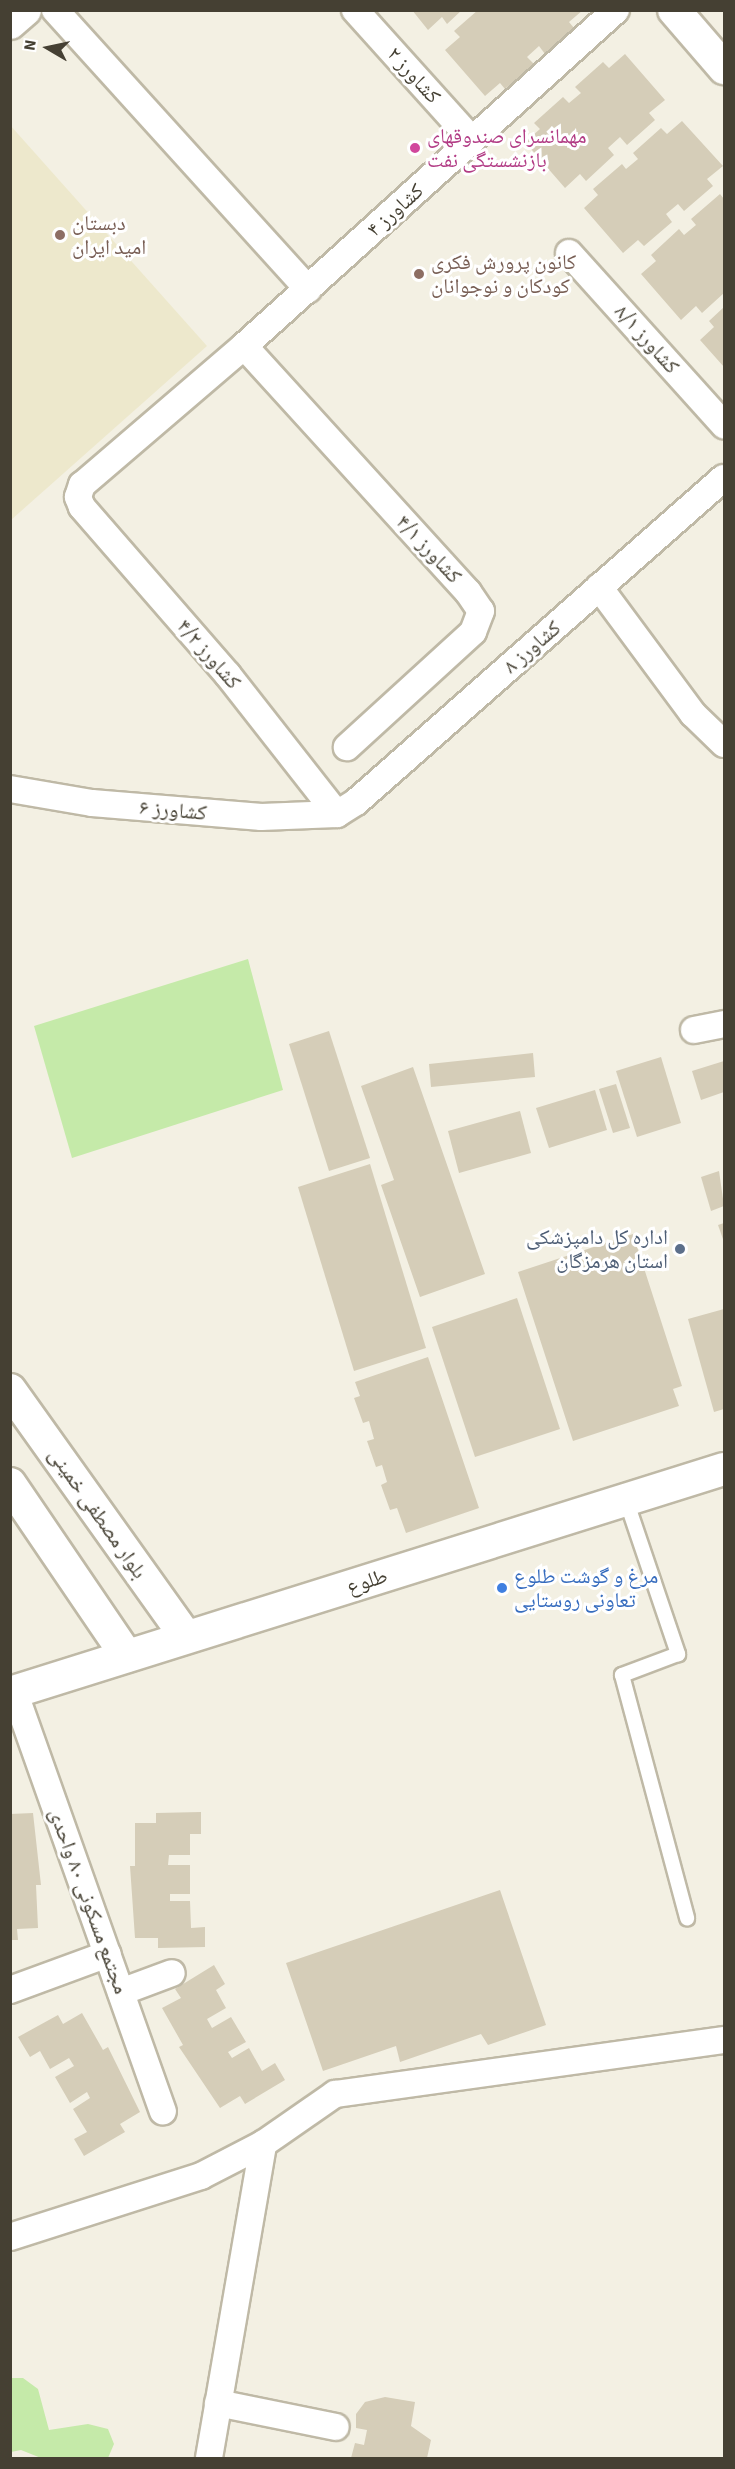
<!DOCTYPE html>
<meta charset="utf-8">
<style>
body{margin:0}
#map{position:relative;width:735px;height:2469px;overflow:hidden;background:#f3f0e3;font-family:"Source Sans 3","Noto Naskh Arabic",sans-serif}
div>[style]{position:absolute}
[style*='--x']{left:calc(var(--x)*1px);top:calc(var(--y)*1px);width:calc(var(--w)*1px);rotate:calc(var(--a)*1deg)}
.education>*{inset:0;background:#ede8cc}
.green>*{inset:0;background:#c5eaa9}
.building>*{inset:0;background:#d5cdb8}
.roads{filter:drop-shadow(2px 0 #bfb9a6) drop-shadow(-2px 0 #bfb9a6) drop-shadow(0 2px #bfb9a6) drop-shadow(0 -2px #bfb9a6)}
.service>*{height:14px;margin:-7px;padding:0 7px;transform-origin:7px;border-radius:7px;background:#fff}
.minor>*{height:26px;margin:-13px;padding:0 13px;transform-origin:13px;border-radius:13px;background:#fff}
.tertiary>*{height:32px;margin:-16px;padding:0 16px;transform-origin:16px;border-radius:16px;background:#fff}
.dots>*{width:16px;height:16px;translate:-50% -50%;box-sizing:border-box;border:3px solid #fff;border-radius:50%}
span{translate:-50% -50%;white-space:nowrap;text-align:center;line-height:1.15;-webkit-text-stroke:6px #fff;paint-order:stroke}
.street-label{font-size:21px;color:#454033}
.hotel-label{font-size:21px;color:#b23c85}
.left{translate:0 -50%;text-align:left}
.education-label{font-size:21px;color:#785e54}
.service-label{font-size:21px;color:#4e5e75}
.right{translate:-100% -50%;text-align:right}
.shop-label{font-size:21px;color:#366cbe}
.frame{position:absolute;inset:0;border:12px solid #454033;pointer-events:none}
.north{position:absolute;left:18px;top:18px;width:60px;height:60px;-webkit-text-stroke:4px #fff;paint-order:stroke;rotate:279deg;font-size:16px;font-weight:700;line-height:24px;text-align:center;color:#454033}
.north::after{content:'';display:block;margin:auto;width:21px;height:27px;background:#454033;clip-path:polygon(50% 0,100% 100%,50% 72%,0 100%)}
</style>
<div id="map">
<div class="education">
<i style="clip-path:polygon(10px 125px,207px 346px,11px 520px,10px 520px)"></i>
</div>
<div class="green">
<i style="clip-path:polygon(248px 959px,283px 1090px,72px 1158px,34px 1026px)"></i>
<i style="clip-path:polygon(12px 2378px,23px 2378px,38px 2389px,49px 2430px,88px 2424px,108px 2429px,114px 2444px,108px 2458px,41px 2458px,21px 2450px,11px 2452px)"></i>
</div>
<div class="building">
<i style="clip-path:polygon(412px 10px,462px 10px,447px 24px,442px 17px,428px 30px)"></i>
<i style="clip-path:polygon(478px 10px,488px 11px,583px 10px,569px 22px,574px 28px,545px 54px,539px 46px,527px 57px,534px 64px,505px 89px,500px 83px,485px 96px,445px 50px,460px 37px,454px 31px)"></i>
<i style="clip-path:polygon(625px 54px,665px 100px,649px 113px,655px 120px,627px 145px,620px 137px,608px 148px,614px 155px,586px 181px,580px 174px,565px 188px,525px 142px,540px 129px,534px 123px,563px 97px,569px 103px,581px 93px,575px 87px,603px 62px,609px 68px)"></i>
<i style="clip-path:polygon(682px 121px,723px 166px,707px 179px,713px 186px,684px 211px,678px 204px,666px 214px,672px 222px,644px 246px,638px 240px,623px 253px,584px 208px,598px 195px,593px 189px,622px 164px,626px 169px,638px 159px,633px 153px,661px 128px,667px 134px)"></i>
<i style="clip-path:polygon(720px 194px,724px 199px,724px 293px,702px 313px,696px 306px,681px 320px,641px 274px,656px 261px,651px 255px,679px 229px,684px 235px,696px 225px,691px 219px)"></i>
<i style="clip-path:polygon(724px 307px,724px 367px,700px 340px,714px 327px,709px 321px)"></i>
<i style="clip-path:polygon(329px 1031px,370px 1158px,329px 1171px,289px 1044px)"></i>
<i style="clip-path:polygon(533px 1053px,535px 1077px,431px 1087px,429px 1064px)"></i>
<i style="clip-path:polygon(661px 1057px,681px 1123px,637px 1137px,616px 1071px)"></i>
<i style="clip-path:polygon(724px 1061px,724px 1092px,701px 1100px,692px 1071px)"></i>
<i style="clip-path:polygon(413px 1067px,485px 1274px,420px 1297px,381px 1185px,394px 1180px,361px 1086px)"></i>
<i style="clip-path:polygon(616px 1084px,630px 1128px,613px 1133px,599px 1089px)"></i>
<i style="clip-path:polygon(595px 1090px,607px 1130px,549px 1148px,536px 1108px)"></i>
<i style="clip-path:polygon(520px 1111px,531px 1153px,459px 1173px,448px 1131px)"></i>
<i style="clip-path:polygon(370px 1164px,426px 1348px,354px 1371px,298px 1187px)"></i>
<i style="clip-path:polygon(719px 1171px,724px 1206px,711px 1211px,701px 1177px)"></i>
<i style="clip-path:polygon(724px 1223px,724px 1242px,718px 1225px)"></i>
<i style="clip-path:polygon(633px 1234px,682px 1386px,673px 1389px,679px 1406px,573px 1441px,518px 1272px)"></i>
<i style="clip-path:polygon(517px 1298px,560px 1429px,475px 1457px,432px 1327px)"></i>
<i style="clip-path:polygon(724px 1309px,724px 1409px,714px 1412px,688px 1319px)"></i>
<i style="clip-path:polygon(428px 1357px,479px 1508px,406px 1533px,397px 1508px,390px 1510px,381px 1485px,387px 1482px,382px 1465px,376px 1467px,367px 1441px,374px 1439px,369px 1421px,363px 1423px,354px 1398px,360px 1396px,355px 1382px)"></i>
<i style="clip-path:polygon(201px 1812px,201px 1834px,190px 1834px,190px 1855px,169px 1855px,168px 1865px,190px 1865px,190px 1894px,170px 1894px,170px 1901px,190px 1901px,191px 1928px,205px 1927px,205px 1947px,158px 1948px,158px 1938px,135px 1938px,130px 1866px,135px 1866px,135px 1823px,156px 1823px,156px 1813px)"></i>
<i style="clip-path:polygon(33px 1813px,41px 1885px,36px 1885px,38px 1928px,17px 1929px,18px 1940px,10px 1940px,10px 1814px)"></i>
<i style="clip-path:polygon(500px 1890px,546px 2025px,488px 2045px,481px 2034px,400px 2062px,396px 2046px,323px 2071px,286px 1963px)"></i>
<i style="clip-path:polygon(214px 1965px,225px 1984px,216px 1990px,226px 2008px,207px 2019px,212px 2028px,231px 2017px,246px 2042px,228px 2052px,232px 2058px,249px 2048px,262px 2071px,275px 2063px,285px 2080px,245px 2104px,240px 2096px,220px 2108px,179px 2047px,183px 2045px,162px 2008px,181px 1998px,175px 1989px)"></i>
<i style="clip-path:polygon(82px 2013px,103px 2050px,108px 2047px,140px 2112px,120px 2124px,125px 2132px,84px 2156px,74px 2139px,87px 2132px,73px 2109px,90px 2098px,87px 2092px,70px 2103px,55px 2077px,74px 2066px,69px 2058px,50px 2069px,40px 2051px,30px 2057px,18px 2037px,58px 2015px,63px 2024px)"></i>
<i style="clip-path:polygon(385px 2397px,415px 2402px,411px 2426px,431px 2440px,427px 2458px,351px 2458px,355px 2443px,364px 2445px,367px 2430px,356px 2428px,356px 2414px,365px 2402px)"></i>
</div>
<div class="roads">
<div class="service">
<i style="--x:626;--y:1500;--w:163;--a:71.3"></i>
<i style="--x:678;--y:1654;--w:60;--a:159.4"></i>
<i style="--x:622;--y:1675;--w:252;--a:75"></i>
</div>
<div class="minor">
<i style="--x:55;--y:10;--w:377;--a:47.8"></i>
<i style="--x:355;--y:10;--w:175;--a:48"></i>
<i style="--x:569;--y:253;--w:232;--a:48"></i>
<i style="--x:244;--y:346;--w:333;--a:47.7"></i>
<i style="--x:468;--y:592;--w:23;--a:56"></i>
<i style="--x:481;--y:611;--w:22;--a:111"></i>
<i style="--x:473;--y:632;--w:171;--a:137.6"></i>
<i style="--x:599;--y:587;--w:158;--a:53.5"></i>
<i style="--x:693;--y:714;--w:43;--a:44.1"></i>
<i style="--x:10;--y:789;--w:83;--a:9.7"></i>
<i style="--x:92;--y:803;--w:170;--a:4.7"></i>
<i style="--x:261;--y:817;--w:76;--a:-2.3"></i>
<i style="--x:337;--y:814;--w:22;--a:-32"></i>
<i style="--x:356;--y:802;--w:490;--a:-41.4"></i>
<i style="--x:337;--y:814;--w:177;--a:-128.1"></i>
<i style="--x:228;--y:675;--w:223;--a:-131"></i>
<i style="--x:82;--y:507;--w:11;--a:-112"></i>
<i style="--x:78;--y:497;--w:13;--a:-72"></i>
<i style="--x:82;--y:485;--w:213;--a:-40.6"></i>
<i style="--x:244;--y:346;--w:501;--a:-42.09"></i>
<i style="--x:694;--y:1030;--w:31;--a:-11"></i>
<i style="--x:14;--y:1691;--w:446;--a:70.5"></i>
<i style="--x:10;--y:1990;--w:104;--a:-20.2"></i>
<i style="--x:121;--y:1992;--w:54;--a:-20.4"></i>
<i style="--x:10;--y:2237;--w:201;--a:-17.7"></i>
<i style="--x:201;--y:2176;--w:70;--a:-27.3"></i>
<i style="--x:263;--y:2144;--w:88;--a:-34.8"></i>
<i style="--x:335;--y:2094;--w:393;--a:-7.9"></i>
<i style="--x:218;--y:2403;--w:120;--a:11.5"></i>
<i style="--x:209;--y:2458;--w:319;--a:-80.2"></i>
</div>
<div class="tertiary">
<i style="--x:674;--y:10;--w:77;--a:49.2"></i>
<i style="--x:10;--y:23;--w:20;--a:-41"></i>
<i style="--x:10;--y:1390;--w:303;--a:54.5"></i>
<i style="--x:10;--y:1484;--w:208;--a:55.8"></i>
<i style="--x:10;--y:1693;--w:748;--a:-17.42"></i>
</div>
</div>
<div class="dots">
<i style="left:415px;top:148px;background:#d1479c"></i>
<i style="left:60px;top:235px;background:#8d6e63"></i>
<i style="left:419px;top:274px;background:#8d6e63"></i>
<i style="left:680px;top:1249px;background:#5c6f8a"></i>
<i style="left:502px;top:1588px;background:#3f7fe0"></i>
</div>
<div class="street-label">
<span style="left:414px;top:75px;rotate:48deg">کشاورز ۲</span>
<span style="left:395px;top:210px;rotate:-42deg">کشاورز ۴</span>
<span style="left:647px;top:339px;rotate:48deg">کشاورز ۸/۱</span>
<span style="left:429px;top:549px;rotate:47deg">کشاورز ۴/۱</span>
<span style="left:532px;top:647px;rotate:-41deg">کشاورز ۸</span>
<span style="left:209px;top:654px;rotate:49deg">کشاورز ۴/۲</span>
<span style="left:173px;top:810px;rotate:5deg">کشاورز ۶</span>
<span style="left:98px;top:1513px;rotate:55deg">بلوار مصطفی خمینی</span>
<span style="left:367px;top:1581px;rotate:-17deg">طلوع</span>
<span style="left:89px;top:1901px;rotate:70deg">مجتمع مسکونی ۸۰ واحدی</span>
</div>
<div class="hotel-label">
<span class="left" style="left:427px;top:148px">مهمانسرای صندوقهای<br>بازنشستگی نفت</span>
</div>
<div class="education-label">
<span class="left" style="left:72px;top:235px">دبستان<br>امید ایران</span>
<span class="left" style="left:431px;top:274px">کانون پرورش فکری<br>کودکان و نوجوانان</span>
</div>
<div class="service-label">
<span class="right" style="left:668px;top:1249px">اداره کل دامپزشکی<br>استان هرمزگان</span>
</div>
<div class="shop-label">
<span class="left" style="left:514px;top:1588px">مرغ و گوشت طلوع<br>تعاونی روستایی</span>
</div>
<div class="frame"></div>
<div class="north">N</div>
</div>
